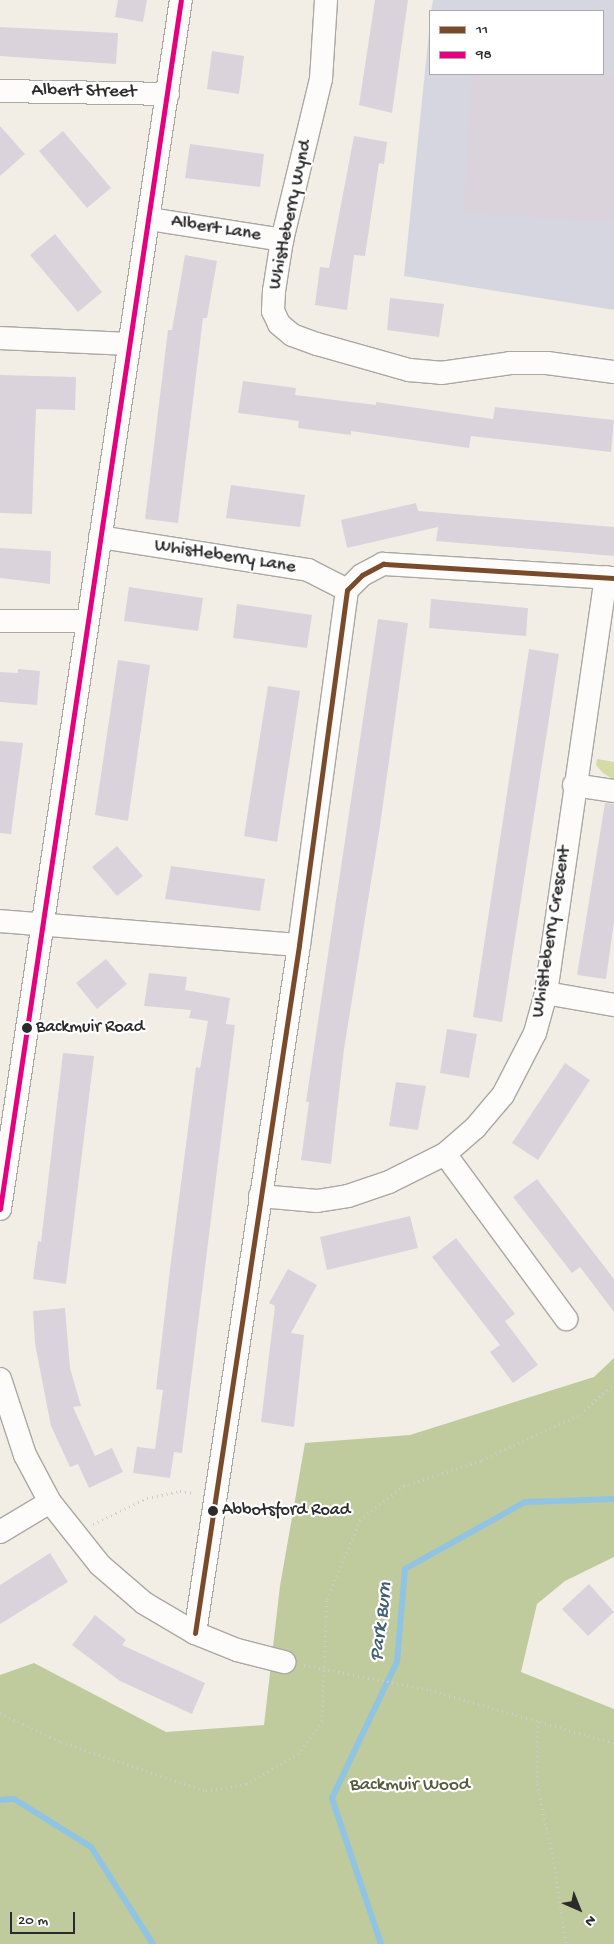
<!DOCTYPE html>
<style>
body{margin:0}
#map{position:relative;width:614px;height:1944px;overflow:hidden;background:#f2eee6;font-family:"Gochi Hand",sans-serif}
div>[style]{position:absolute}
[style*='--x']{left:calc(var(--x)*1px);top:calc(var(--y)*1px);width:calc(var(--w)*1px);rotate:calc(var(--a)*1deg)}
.industrial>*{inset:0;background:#d6d6e1}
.green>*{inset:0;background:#d4dba4}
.forest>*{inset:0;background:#bfcb9d}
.stream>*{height:6px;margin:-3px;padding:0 3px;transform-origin:3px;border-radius:3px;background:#91c4e2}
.building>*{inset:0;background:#dad3dc}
.path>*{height:3px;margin-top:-1.5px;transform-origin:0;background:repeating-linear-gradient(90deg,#cdccca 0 1px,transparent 0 5px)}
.roads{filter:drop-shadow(1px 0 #aaa8a3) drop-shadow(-1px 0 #aaa8a3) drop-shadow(0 1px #aaa8a3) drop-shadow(0 -1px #aaa8a3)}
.minor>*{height:22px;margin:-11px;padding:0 11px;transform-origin:11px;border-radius:11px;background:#fdfcfb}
.bus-1>*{height:5px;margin:-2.5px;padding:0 2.5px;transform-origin:2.5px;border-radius:2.5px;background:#7a4b2a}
.bus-2>*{height:5px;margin:-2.5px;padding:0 2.5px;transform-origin:2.5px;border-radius:2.5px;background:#e5007d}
.dots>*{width:14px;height:14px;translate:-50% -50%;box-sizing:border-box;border:2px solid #fff;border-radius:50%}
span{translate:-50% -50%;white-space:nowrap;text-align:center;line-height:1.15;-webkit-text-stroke:4.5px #fff;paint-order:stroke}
.bus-label{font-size:18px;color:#2b2b2b}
.left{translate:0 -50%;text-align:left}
.street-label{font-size:19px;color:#2b2b2b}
.park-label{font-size:19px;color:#565b3f}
.water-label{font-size:20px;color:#436173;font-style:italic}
.legend{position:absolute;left:429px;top:10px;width:175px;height:65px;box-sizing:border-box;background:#fff;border:1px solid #aaa;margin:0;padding:6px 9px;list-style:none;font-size:15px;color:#2b2b2b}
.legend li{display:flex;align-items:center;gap:10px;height:25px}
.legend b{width:25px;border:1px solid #aaa}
.north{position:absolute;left:554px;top:1884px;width:50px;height:50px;-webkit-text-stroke:4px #fff;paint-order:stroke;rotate:136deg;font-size:14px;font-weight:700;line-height:20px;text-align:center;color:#2b2b2b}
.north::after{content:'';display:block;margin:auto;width:18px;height:22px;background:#2b2b2b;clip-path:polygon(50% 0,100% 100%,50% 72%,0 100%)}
.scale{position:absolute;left:10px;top:1912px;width:65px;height:22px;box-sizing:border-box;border:2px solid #2b2b2b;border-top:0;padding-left:6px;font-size:15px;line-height:18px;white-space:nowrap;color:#2b2b2b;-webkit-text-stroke:4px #fff;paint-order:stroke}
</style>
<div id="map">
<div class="industrial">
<i style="clip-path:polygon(433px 0,614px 0,614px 310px,404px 276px,430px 22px,430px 74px,603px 74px,603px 11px,431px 11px)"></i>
</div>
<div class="green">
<i style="clip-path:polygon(597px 759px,614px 762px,614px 780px,603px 773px,596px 765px)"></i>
</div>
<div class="forest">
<i style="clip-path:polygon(614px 1358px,614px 1557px,565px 1581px,537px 1604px,521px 1672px,614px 1709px,614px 1944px,0 1944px,0 1675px,34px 1663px,166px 1732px,264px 1725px,280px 1586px,305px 1443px,410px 1435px,594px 1377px)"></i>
</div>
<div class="stream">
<i style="--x:0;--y:1800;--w:14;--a:-4"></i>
<i style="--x:14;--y:1799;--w:91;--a:31.9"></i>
<i style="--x:91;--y:1847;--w:115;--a:57.4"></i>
<i style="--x:381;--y:1944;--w:154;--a:-108.6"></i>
<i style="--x:332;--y:1798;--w:151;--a:-64.5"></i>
<i style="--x:397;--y:1662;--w:93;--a:-85.1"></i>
<i style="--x:405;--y:1569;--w:137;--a:-29.2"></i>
<i style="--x:525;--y:1502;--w:89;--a:-1.9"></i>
</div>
<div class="building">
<i style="clip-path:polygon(118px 0,147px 0,143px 22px,115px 17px)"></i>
<i style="clip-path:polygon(375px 0,408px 0,392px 113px,359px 105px)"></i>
<i style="clip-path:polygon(0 27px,118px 33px,116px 64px,0 56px)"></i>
<i style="clip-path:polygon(212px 51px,244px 56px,239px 94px,207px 89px)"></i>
<i style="clip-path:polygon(472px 74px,614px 74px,614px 222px,463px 213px)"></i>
<i style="clip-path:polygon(0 126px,25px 154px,0 176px)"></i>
<i style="clip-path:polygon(63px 131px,111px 188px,87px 208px,39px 151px)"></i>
<i style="clip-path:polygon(354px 136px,387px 142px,384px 164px,379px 163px,365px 256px,354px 255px,347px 310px,315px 305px,320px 267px,329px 268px)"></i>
<i style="clip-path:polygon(190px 144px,264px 154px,260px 187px,185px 178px)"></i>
<i style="clip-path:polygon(55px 234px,102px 292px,78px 312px,30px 255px)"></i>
<i style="clip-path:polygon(185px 255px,217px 261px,207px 318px,203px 318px,178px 523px,145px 519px,168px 330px,172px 330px)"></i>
<i style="clip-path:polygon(390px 298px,444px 304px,439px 337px,387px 330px)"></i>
<i style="clip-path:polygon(0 375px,76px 377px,75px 410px,36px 409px,32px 514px,0 513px)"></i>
<i style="clip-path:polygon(243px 381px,296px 388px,295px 395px,376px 405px,376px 402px,493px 419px,495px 407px,614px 420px,611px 452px,471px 436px,469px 448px,351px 431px,351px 435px,298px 428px,299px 421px,238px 413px)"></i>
<i style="clip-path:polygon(231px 485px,305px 495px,300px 527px,226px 518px)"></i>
<i style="clip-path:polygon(416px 503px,418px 511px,614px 527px,614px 556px,436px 541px,438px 527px,347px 548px,341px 520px)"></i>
<i style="clip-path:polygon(0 548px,51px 551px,50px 584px,0 578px)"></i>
<i style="clip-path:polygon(129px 587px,203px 598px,198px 631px,124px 621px)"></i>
<i style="clip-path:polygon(431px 599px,528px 608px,526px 636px,429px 628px)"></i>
<i style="clip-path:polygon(237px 604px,312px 615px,307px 648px,233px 638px)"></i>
<i style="clip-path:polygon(378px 619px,408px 623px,380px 826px,344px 1049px,331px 1164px,301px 1160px,309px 1102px,306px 1102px)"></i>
<i style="clip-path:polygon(529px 649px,559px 654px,502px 1022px,473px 1017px)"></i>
<i style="clip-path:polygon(118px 660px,150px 665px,128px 821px,95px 815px)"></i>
<i style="clip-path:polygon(18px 669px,40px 671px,37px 705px,0 702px,0 672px,18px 673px)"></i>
<i style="clip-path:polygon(268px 686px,300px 691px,277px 842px,244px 836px)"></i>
<i style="clip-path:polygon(0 741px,23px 743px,11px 834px,0 833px)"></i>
<i style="clip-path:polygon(605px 803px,614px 804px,614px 922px,606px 979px,577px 975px)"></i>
<i style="clip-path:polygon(117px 846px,143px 876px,117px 896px,92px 867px)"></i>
<i style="clip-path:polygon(171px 866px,265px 879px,260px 911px,165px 899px)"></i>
<i style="clip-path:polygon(106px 959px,127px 984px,97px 1009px,76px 983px)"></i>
<i style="clip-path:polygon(149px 973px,187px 977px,185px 990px,230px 998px,226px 1024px,235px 1025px,182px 1453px,174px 1452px,170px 1478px,133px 1473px,137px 1447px,155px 1449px,163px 1390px,156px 1389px,171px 1261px,196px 1067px,200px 1068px,208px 1021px,189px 1018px,191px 1010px,144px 1006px)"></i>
<i style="clip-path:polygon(447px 1029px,477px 1034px,469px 1078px,440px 1073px)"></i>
<i style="clip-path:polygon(63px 1053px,94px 1056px,66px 1284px,33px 1279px,38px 1241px,41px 1242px)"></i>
<i style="clip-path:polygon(565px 1063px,590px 1080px,538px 1160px,512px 1143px)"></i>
<i style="clip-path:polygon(396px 1082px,426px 1086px,418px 1130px,389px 1126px)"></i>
<i style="clip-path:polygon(537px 1179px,614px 1279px,614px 1312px,580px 1267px,572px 1273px,513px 1197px)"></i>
<i style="clip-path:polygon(410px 1216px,418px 1248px,327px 1270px,320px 1237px)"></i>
<i style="clip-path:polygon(456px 1238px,515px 1314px,505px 1321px,538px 1365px,513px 1383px,490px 1352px,500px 1345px,432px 1257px)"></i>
<i style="clip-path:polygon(288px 1269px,317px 1285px,291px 1333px,304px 1335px,294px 1427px,261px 1422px,275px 1306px,269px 1303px)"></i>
<i style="clip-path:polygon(65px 1308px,70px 1368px,81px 1406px,73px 1407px,95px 1456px,112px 1448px,123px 1472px,89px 1488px,78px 1464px,70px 1467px,51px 1426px,35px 1344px,33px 1311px)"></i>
<i style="clip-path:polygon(50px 1553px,68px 1582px,0 1624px,0 1585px)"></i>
<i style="clip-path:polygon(589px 1584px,614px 1612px,588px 1636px,562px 1609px)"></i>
<i style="clip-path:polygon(95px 1615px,126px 1640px,122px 1645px,205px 1683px,192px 1714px,120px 1681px,72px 1645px)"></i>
</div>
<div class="path">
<i style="--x:93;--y:1524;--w:60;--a:-25.7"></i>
<i style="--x:147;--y:1498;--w:34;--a:-12"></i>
<i style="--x:180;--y:1491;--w:15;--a:8"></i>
<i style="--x:304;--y:1665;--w:128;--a:11.2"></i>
<i style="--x:430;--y:1690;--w:191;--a:16.1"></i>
<i style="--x:0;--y:1713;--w:68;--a:25.4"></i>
<i style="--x:61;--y:1742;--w:153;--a:18.7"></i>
<i style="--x:206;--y:1791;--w:41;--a:-9.9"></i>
<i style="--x:246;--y:1784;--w:60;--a:-30"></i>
<i style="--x:298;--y:1754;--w:41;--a:-54"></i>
<i style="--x:322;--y:1721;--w:122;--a:-87.7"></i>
<i style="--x:327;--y:1599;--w:86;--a:-67.3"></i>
<i style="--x:360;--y:1520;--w:56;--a:-37.7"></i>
<i style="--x:404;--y:1486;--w:82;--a:-18.4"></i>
<i style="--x:482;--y:1460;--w:109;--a:-24.9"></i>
<i style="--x:581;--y:1414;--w:45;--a:-43.2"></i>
<i style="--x:538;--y:1721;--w:63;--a:90.9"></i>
<i style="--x:537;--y:1784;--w:80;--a:77.7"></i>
<i style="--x:554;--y:1862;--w:83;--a:81.7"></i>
</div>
<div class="roads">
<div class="minor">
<i style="--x:326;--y:0;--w:79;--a:93.6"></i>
<i style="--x:321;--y:79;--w:166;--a:103.6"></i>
<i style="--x:282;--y:240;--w:52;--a:98.9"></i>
<i style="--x:274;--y:291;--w:20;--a:93"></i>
<i style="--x:273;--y:311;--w:14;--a:65"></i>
<i style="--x:279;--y:324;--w:17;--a:40"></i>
<i style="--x:292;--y:335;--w:27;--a:20"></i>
<i style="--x:317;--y:344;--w:96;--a:15.8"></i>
<i style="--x:409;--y:370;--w:32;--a:5"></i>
<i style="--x:441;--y:373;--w:70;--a:-8.2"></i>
<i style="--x:510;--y:363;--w:37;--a:0"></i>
<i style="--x:547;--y:363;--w:68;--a:7.7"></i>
<i style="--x:0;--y:91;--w:168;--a:1"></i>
<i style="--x:150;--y:219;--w:134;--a:9"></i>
<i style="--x:0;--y:338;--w:129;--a:2.7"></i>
<i style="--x:100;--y:537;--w:211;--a:9"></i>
<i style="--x:308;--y:570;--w:44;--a:27.1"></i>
<i style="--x:0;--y:621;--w:87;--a:0"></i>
<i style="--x:574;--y:785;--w:40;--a:8.5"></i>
<i style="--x:0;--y:921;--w:300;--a:4.6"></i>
<i style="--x:546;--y:993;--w:69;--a:10"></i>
<i style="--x:445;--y:1154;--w:205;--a:53.7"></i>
<i style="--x:260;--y:1196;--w:57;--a:5"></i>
<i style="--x:317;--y:1201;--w:31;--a:-9"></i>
<i style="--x:348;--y:1196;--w:43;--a:-18.9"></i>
<i style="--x:389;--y:1182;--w:63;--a:-26.6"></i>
<i style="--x:445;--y:1154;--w:40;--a:-41"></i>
<i style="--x:475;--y:1128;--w:43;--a:-49.7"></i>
<i style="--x:503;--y:1095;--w:70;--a:-62.7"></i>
<i style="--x:535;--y:1033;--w:41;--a:-74.6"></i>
<i style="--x:546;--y:993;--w:420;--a:-81.8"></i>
<i style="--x:0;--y:1209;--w:1222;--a:-81.49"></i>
<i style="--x:0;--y:1379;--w:80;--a:71.8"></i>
<i style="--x:25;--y:1455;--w:53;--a:62"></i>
<i style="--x:50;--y:1502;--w:80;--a:51.6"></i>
<i style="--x:100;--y:1565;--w:58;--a:40.8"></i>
<i style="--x:144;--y:1603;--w:59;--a:30.5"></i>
<i style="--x:195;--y:1633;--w:45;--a:22"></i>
<i style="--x:237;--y:1650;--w:49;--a:14.3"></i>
<i style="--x:0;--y:1532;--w:58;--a:-31"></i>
<i style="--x:195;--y:1633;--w:696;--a:-81.4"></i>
<i style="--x:299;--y:945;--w:358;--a:-82.3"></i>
<i style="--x:347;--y:590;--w:21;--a:-45"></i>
<i style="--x:362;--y:575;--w:24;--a:-28"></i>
<i style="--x:383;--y:564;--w:231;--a:3.5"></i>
</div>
</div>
<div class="bus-1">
<i style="--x:195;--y:1633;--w:696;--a:-81.4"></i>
<i style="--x:299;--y:945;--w:358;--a:-82.3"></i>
<i style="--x:347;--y:590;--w:21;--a:-45"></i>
<i style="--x:362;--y:575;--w:24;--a:-28"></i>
<i style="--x:383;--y:564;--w:231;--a:3.5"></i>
</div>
<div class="bus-2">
<i style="--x:0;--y:1209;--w:1222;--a:-81.49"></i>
</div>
<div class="dots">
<i style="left:27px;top:1028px;background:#2b2b2b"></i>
<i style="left:213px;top:1511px;background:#2b2b2b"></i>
</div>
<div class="bus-label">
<span class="left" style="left:36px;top:1028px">Backmuir Road</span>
<span class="left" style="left:222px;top:1511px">Abbotsford Road</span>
</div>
<div class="street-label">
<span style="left:84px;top:92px;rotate:1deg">Albert Street</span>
<span style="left:291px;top:215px;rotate:-78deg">Whistleberry Wynd</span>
<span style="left:216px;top:229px;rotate:9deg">Albert Lane</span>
<span style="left:225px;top:557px;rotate:9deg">Whistleberry Lane</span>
<span style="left:552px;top:932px;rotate:-81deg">Whistleberry Crescent</span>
</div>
<div class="park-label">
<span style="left:410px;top:1786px">Backmuir Wood</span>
</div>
<div class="water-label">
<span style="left:382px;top:1622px;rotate:-83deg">Park Burn</span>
</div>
<ul class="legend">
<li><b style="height:6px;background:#7a4b2a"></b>11</li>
<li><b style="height:6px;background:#e5007d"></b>98</li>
</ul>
<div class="north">N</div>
<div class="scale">20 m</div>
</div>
